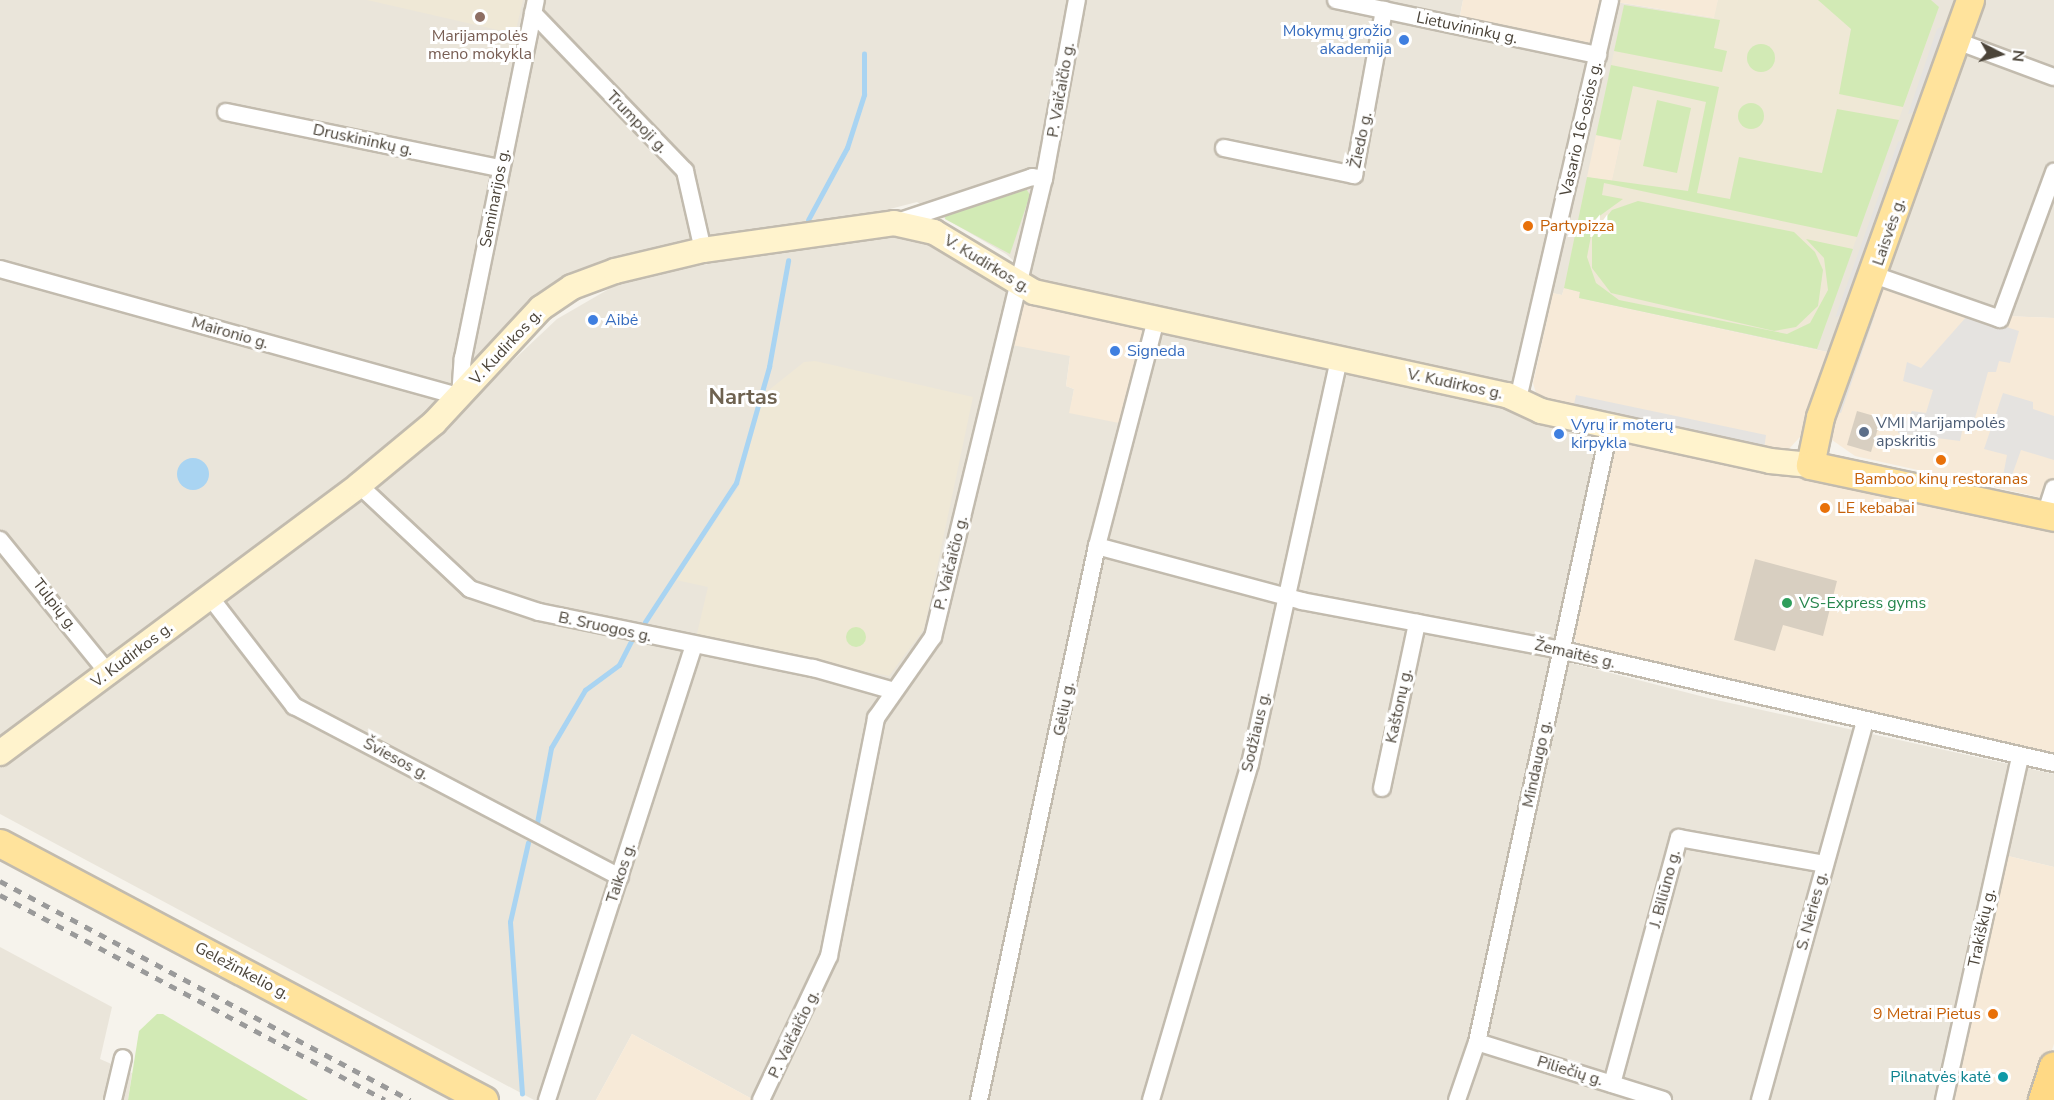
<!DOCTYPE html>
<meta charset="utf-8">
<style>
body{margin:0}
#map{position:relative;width:2054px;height:1100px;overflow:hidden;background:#f6f3ec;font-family:"Nunito Sans",sans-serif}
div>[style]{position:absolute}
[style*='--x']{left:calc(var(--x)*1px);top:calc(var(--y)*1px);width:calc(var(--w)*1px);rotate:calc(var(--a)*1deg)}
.residential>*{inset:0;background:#eae5da}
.commercial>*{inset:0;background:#f7ead8}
.education>*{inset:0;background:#efe8d6}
.green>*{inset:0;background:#d2eab5}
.round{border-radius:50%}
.parking>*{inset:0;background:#e5e3e0}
.water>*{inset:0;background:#a9d4f2}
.stream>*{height:4.5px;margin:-2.25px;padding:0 2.25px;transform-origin:2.25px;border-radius:2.25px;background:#a9d4f2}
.building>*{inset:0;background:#d8cfc1}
.roads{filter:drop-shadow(2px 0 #c2bbae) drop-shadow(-2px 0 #c2bbae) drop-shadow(0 2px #c2bbae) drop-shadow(0 -2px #c2bbae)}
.minor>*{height:16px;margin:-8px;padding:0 8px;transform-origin:8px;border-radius:8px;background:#fff}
.secondary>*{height:24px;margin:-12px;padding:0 12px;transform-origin:12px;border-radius:12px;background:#fff3cd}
.primary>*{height:27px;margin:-13.5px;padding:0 13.5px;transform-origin:13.5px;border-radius:13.5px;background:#ffe39c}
.trunk>*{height:28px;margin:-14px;padding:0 14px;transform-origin:14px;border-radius:14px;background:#ffd985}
.rail>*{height:4.5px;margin-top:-2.25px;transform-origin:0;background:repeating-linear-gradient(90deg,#9a9a9a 0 8px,transparent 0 16px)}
.dots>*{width:16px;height:16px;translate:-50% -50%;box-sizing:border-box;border:3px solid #fff;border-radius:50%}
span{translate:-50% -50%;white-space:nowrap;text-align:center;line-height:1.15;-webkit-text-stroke:6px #fff;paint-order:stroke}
.street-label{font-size:16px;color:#4b4439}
.shop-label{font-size:16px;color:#366cbe}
.right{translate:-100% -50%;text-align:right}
.left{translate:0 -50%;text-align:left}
.education-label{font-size:16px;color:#785e54}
.food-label{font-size:16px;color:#c56008}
.service-label{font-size:16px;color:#4e5e75}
.leisure-label{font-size:16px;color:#27864d}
.culture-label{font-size:16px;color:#0d838f}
.district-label{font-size:22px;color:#6e6250;font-weight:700}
.north{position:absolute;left:1970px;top:24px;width:60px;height:60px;-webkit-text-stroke:4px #fff;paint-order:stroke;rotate:96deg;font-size:16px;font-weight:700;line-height:24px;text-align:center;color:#4b4439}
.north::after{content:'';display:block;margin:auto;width:21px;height:27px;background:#4b4439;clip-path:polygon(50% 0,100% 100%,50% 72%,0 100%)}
</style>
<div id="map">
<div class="residential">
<i style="clip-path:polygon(0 0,1463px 0,1460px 15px,1603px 0,1714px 18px,1718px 0,1961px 0,1832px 353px,1579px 298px,1564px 289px,1562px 295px,1540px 291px,1516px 381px,1505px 385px,1035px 280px,1006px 254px,917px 202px,836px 223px,716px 234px,616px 258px,561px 280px,426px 417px,0 746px)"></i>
<i style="clip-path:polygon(1977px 0,2054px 0,2054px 318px,2007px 316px,1882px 275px)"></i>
<i style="clip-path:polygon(893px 231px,933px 237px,984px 266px,1022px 302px,1070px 356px,1066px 386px,1074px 389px,1070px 413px,1150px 331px,1504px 403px,1598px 434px,1552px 658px,1712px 699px,2054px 774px,2054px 867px,2004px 855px,1951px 1100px,754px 1100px,632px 1034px,596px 1100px,534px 1100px,0 814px,0 768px,417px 451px,557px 319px,614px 286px,669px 271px)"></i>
<i style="clip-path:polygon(0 947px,112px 1007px,100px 1059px,132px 1073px,128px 1100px,0 1100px)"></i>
</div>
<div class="commercial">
<i style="clip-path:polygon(1463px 0,1718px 0,1715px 18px,1604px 0,1595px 44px,1460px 16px)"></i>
<i style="clip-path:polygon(1596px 135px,1621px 140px,1612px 182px,1587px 177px)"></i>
<i style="clip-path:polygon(1882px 275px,2007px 316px,2054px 318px,2054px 480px,2047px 499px,1855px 456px,1832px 440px,1830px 419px)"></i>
<i style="clip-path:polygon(1564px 288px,1580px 292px,1579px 298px,1832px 353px,1800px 437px,1786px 452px,1770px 453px,1538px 400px,1533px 383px,1553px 293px,1562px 295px)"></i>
<i style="clip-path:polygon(1022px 302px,1150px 331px,1124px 424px,1069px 413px,1074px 389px,1066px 386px,1070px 356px,1012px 345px)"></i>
<i style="clip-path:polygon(1616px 437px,2054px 532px,2054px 757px,1579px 646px,1574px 638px)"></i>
<i style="clip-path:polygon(2004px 855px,2054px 867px,2054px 1044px,2034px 1100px,1951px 1100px)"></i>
<i style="clip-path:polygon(632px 1034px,754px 1100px,596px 1100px)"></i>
</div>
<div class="education">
<i style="clip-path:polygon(367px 0,523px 0,515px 34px)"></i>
<i style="clip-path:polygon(1718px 0,1931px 0,1939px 7px,1817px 349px,1579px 298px,1580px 292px,1564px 288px,1587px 177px,1612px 181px,1621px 141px,1596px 135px,1624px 5px,1714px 18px)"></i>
<i style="clip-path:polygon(815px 361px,973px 397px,924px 629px,889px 676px,696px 638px,708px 587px,676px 580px,739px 486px,764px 394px,804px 362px)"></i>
</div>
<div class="green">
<i style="clip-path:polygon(1818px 0,1931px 0,1939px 7px,1903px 107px,1839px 94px,1851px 29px)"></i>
<i style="clip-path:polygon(1624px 5px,1720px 20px,1714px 48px,1727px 51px,1722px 72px,1614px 51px)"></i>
<i class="round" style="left:1747px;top:44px;width:28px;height:28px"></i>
<i style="clip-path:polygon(1611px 65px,1719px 87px,1697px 193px,1730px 199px,1739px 157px,1822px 173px,1837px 109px,1899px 120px,1857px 237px,1604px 183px,1602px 195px,1623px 199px,1594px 220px,1587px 257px,1596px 283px,1619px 300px,1787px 334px,1810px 323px,1828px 290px,1824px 258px,1806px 239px,1853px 249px,1817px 349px,1579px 298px,1580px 292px,1564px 288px,1587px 177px,1688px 191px,1706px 102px,1633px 86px,1621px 140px,1596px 135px)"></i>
<i style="clip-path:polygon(1657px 100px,1691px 108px,1677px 173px,1643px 166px)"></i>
<i class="round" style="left:1738px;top:103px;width:26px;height:26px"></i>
<i style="clip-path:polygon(1025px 187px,1030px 195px,1010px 254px,945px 219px,946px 211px)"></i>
<i style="clip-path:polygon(1638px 201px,1794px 232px,1815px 252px,1823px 270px,1818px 306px,1796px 327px,1774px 331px,1611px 293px,1592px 268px,1592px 235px,1612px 210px)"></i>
<i class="round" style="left:846px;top:627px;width:20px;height:20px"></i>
<i style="clip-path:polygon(157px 1014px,163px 1014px,308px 1100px,128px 1100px,139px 1031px)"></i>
</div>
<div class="parking">
<i style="clip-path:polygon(1954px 21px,1924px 109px,1908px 114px,1937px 29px)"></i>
<i style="clip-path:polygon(1914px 135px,1852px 307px,1835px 318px,1898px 142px)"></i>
<i style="clip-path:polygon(1868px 313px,1875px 315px,1841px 413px,1834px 411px)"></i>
<i style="clip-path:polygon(1968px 315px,2019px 331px,2010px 363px,1999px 361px,1996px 372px,1988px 372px,1973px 425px,1963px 427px,1960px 441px,1898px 433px,1899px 419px,1906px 422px,1912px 411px,1926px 413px,1933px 390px,1903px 381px,1907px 362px,1921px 368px)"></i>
<i style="clip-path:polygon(2003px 393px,2033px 402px,2033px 409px,2054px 416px,2054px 460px,2021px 450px,2011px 478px,2003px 476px,2007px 455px,1984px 449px)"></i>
<i style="clip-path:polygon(1576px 395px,1766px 435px,1764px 450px,1573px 409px)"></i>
</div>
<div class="water">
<i class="round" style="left:177px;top:458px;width:32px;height:32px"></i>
</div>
<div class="stream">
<i style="--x:808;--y:220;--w:82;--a:-61.6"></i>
<i style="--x:847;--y:148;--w:56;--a:-72.2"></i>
<i style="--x:864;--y:95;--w:41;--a:-90"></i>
<i style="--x:645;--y:622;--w:166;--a:-56.8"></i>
<i style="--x:736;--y:483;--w:121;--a:-74.1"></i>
<i style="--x:769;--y:367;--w:108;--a:-79.8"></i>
<i style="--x:537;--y:823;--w:76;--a:-79.4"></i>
<i style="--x:551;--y:748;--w:67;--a:-59.6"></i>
<i style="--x:585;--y:690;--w:42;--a:-36.3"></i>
<i style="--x:619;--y:665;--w:28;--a:-63"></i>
<i style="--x:522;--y:1094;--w:172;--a:-94"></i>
<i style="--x:510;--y:922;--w:81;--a:-77.2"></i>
</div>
<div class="building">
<i style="clip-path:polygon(1857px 411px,1881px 418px,1871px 452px,1847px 445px)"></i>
<i style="clip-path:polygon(1755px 559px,1837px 581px,1823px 636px,1783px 625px,1775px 651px,1734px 640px)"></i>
</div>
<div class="roads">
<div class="minor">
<i style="--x:1336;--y:0;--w:268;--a:11.9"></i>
<i style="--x:533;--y:13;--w:219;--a:46.1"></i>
<i style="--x:685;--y:171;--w:81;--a:77.2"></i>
<i style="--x:1957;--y:41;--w:103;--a:20.4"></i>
<i style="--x:226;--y:112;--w:280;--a:11.6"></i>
<i style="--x:1224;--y:148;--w:133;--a:11.7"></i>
<i style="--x:1354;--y:175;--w:168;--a:-79.7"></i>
<i style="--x:894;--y:223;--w:145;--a:-18.4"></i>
<i style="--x:1032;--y:177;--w:12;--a:9"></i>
<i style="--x:0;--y:269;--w:477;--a:15.5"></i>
<i style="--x:460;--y:397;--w:39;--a:-86"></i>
<i style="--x:463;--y:358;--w:365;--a:-78.5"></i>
<i style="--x:1874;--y:275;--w:133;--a:19.2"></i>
<i style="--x:2000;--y:319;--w:157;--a:-69.8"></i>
<i style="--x:1518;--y:399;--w:409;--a:-77"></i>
<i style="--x:359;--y:485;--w:152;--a:43.1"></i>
<i style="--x:470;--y:589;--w:73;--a:18.4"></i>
<i style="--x:539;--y:612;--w:280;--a:11.6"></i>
<i style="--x:813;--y:668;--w:81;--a:15.8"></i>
<i style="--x:2045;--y:515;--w:28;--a:-72"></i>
<i style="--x:0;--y:540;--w:171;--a:50.9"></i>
<i style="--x:1097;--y:546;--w:212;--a:15"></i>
<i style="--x:1302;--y:601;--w:265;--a:10.7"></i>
<i style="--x:1562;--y:650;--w:505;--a:12.94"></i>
<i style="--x:210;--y:597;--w:138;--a:52.4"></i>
<i style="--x:294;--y:706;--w:368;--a:27.7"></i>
<i style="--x:1382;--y:788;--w:169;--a:-78"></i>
<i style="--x:1477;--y:1042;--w:195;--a:17.3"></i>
<i style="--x:1612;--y:1084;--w:255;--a:-74.8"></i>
<i style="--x:1679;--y:838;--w:148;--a:10.1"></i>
<i style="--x:113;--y:1100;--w:43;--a:-76.6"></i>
<i style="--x:547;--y:1100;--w:477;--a:-72.1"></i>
<i style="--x:761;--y:1100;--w:159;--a:-64.7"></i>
<i style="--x:829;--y:956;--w:243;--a:-78.8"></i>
<i style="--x:876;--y:718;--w:99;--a:-54.9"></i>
<i style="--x:933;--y:637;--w:471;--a:-76.4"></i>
<i style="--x:1044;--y:179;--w:182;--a:-79.6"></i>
<i style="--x:979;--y:1100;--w:566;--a:-77.98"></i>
<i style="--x:1097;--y:546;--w:235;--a:-75.4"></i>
<i style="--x:1151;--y:1100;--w:350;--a:-73.6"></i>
<i style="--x:1250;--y:764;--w:415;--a:-77.6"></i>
<i style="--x:1457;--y:1100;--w:61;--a:-71"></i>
<i style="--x:1477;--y:1042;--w:630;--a:-77.82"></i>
<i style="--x:1760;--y:1100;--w:392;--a:-74.5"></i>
<i style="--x:1944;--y:1100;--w:352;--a:-77.5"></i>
</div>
<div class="secondary">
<i style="--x:0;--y:753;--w:448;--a:-36.7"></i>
<i style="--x:359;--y:485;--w:97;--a:-39.6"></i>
<i style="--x:434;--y:423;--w:157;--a:-47.1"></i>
<i style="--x:541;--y:308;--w:37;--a:-34"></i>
<i style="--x:572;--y:287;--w:46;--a:-20.4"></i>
<i style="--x:615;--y:271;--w:90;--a:-13.4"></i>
<i style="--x:703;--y:250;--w:193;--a:-8"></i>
<i style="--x:894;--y:223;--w:41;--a:12.7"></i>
<i style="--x:934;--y:232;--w:117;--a:31"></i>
<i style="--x:1034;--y:292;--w:484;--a:12.3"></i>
<i style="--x:1507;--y:395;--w:38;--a:25"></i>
<i style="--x:1541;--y:411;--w:234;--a:12.3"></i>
<i style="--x:1770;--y:461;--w:40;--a:5.7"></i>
</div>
<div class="primary">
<i style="--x:1970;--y:0;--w:443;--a:109.8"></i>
<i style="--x:1820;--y:417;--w:49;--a:101.8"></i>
<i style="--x:1810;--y:465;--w:249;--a:12"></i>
<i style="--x:0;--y:843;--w:548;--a:27.97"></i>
</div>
<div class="trunk">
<i style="--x:2043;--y:1100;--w:35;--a:-72"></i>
</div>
</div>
<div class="rail">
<i style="--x:0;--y:881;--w:465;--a:28.1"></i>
<i style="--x:0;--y:895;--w:436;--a:28"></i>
</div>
<div class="dots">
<i style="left:480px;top:17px;background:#8d6e63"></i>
<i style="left:1404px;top:40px;background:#3f7fe0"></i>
<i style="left:1528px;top:226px;background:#e8710a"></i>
<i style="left:593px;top:320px;background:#3f7fe0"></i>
<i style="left:1115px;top:351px;background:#3f7fe0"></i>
<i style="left:1864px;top:432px;background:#5c6f8a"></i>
<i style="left:1559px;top:434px;background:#3f7fe0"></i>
<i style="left:1941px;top:460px;background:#e8710a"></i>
<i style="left:1825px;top:508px;background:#e8710a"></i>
<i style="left:1787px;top:603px;background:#2e9e5b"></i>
<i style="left:1993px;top:1014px;background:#e8710a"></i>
<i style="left:2003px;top:1077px;background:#0f9aa8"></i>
</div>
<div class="street-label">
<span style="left:1467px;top:28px;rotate:12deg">Lietuvininkų g.</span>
<span style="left:1061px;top:90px;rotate:-80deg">P. Vaičaičio g.</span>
<span style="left:637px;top:122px;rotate:46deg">Trumpoji g.</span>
<span style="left:1581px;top:129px;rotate:-77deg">Vasario 16-osios g.</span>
<span style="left:363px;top:140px;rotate:12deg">Druskininkų g.</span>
<span style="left:1361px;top:140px;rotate:-78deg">Žiedo g.</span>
<span style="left:495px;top:198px;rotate:-79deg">Seminarijos g.</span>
<span style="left:1889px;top:232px;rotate:-71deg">Laisvės g.</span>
<span style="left:987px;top:264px;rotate:31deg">V. Kudirkos g.</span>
<span style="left:230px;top:333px;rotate:16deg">Maironio g.</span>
<span style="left:506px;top:347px;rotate:-47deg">V. Kudirkos g.</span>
<span style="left:1455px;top:384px;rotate:12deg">V. Kudirkos g.</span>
<span style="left:951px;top:563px;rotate:-76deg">P. Vaičaičio g.</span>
<span style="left:55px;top:605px;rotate:52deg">Tulpių g.</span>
<span style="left:605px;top:627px;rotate:12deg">B. Sruogos g.</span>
<span style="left:1575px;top:654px;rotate:13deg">Žemaitės g.</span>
<span style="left:132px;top:655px;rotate:-37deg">V. Kudirkos g.</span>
<span style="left:1399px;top:706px;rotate:-78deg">Kaštonų g.</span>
<span style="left:1064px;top:709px;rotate:-79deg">Gėlių g.</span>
<span style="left:1256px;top:732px;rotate:-77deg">Sodžiaus g.</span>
<span style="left:396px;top:759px;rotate:28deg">Šviesos g.</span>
<span style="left:1537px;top:764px;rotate:-78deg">Mindaugo g.</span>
<span style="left:621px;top:873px;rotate:-72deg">Taikos g.</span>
<span style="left:1665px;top:889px;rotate:-75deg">J. Biliūno g.</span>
<span style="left:1812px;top:911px;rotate:-75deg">S. Nėries g.</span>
<span style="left:1982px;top:928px;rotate:-78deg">Trakiškių g.</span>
<span style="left:242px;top:971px;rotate:28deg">Geležinkelio g.</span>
<span style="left:794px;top:1034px;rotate:-64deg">P. Vaičaičio g.</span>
<span style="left:1570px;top:1071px;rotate:17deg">Piliečių g.</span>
</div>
<div class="shop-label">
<span class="right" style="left:1392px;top:40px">Mokymų grožio<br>akademija</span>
<span class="left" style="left:605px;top:320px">Aibė</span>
<span class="left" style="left:1127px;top:351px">Signeda</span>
<span class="left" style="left:1571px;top:434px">Vyrų ir moterų<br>kirpykla</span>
</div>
<div class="education-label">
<span style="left:480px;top:45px">Marijampolės<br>meno mokykla</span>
</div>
<div class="food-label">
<span class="left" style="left:1540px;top:226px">Partypizza</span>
<span style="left:1941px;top:479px">Bamboo kinų restoranas</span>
<span class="left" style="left:1837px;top:508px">LE kebabai</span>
<span class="right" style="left:1981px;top:1014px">9 Metrai Pietus</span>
</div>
<div class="service-label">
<span class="left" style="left:1876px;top:432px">VMI Marijampolės<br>apskritis</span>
</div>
<div class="leisure-label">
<span class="left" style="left:1799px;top:603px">VS-Express gyms</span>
</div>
<div class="culture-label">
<span class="right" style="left:1991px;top:1077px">Pilnatvės katė</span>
</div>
<div class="district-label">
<span style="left:743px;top:398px">Nartas</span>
</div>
<div class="north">N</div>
</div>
